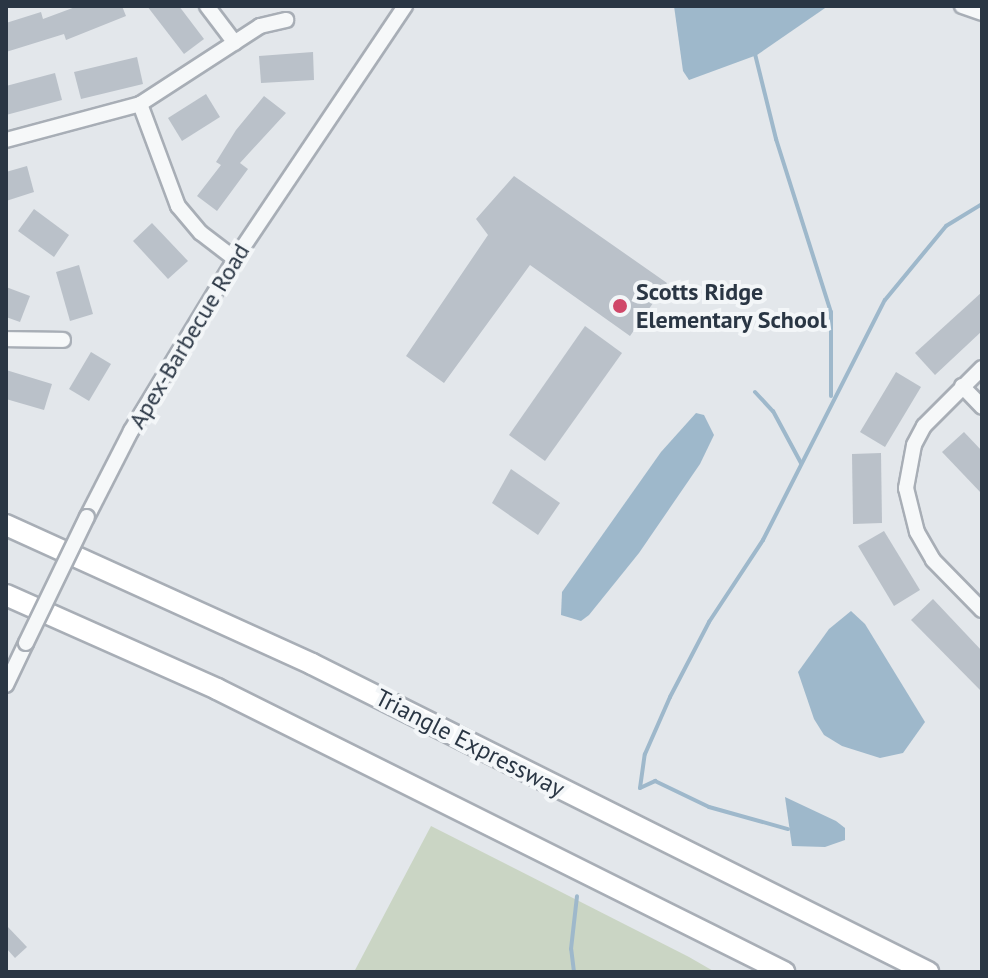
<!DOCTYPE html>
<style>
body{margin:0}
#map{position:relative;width:988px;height:978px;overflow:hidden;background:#e3e7eb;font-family:"PT Sans",sans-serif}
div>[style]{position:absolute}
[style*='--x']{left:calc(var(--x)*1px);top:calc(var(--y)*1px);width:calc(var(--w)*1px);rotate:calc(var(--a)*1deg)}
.green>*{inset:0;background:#cad5c4}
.water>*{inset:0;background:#9eb8cb}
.stream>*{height:4px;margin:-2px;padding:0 2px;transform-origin:2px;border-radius:2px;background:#9eb8cb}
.building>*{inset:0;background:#bac1c9}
.roads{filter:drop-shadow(2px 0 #a8aeb6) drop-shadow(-2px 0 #a8aeb6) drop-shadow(0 2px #a8aeb6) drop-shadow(0 -2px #a8aeb6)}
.minor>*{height:14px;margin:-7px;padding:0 7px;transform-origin:7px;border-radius:7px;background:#f6f8f9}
.highway>*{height:20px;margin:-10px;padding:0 10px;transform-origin:10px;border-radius:10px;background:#fff}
.bridges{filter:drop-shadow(2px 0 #a8aeb6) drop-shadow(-2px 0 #a8aeb6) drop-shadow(0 2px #a8aeb6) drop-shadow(0 -2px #a8aeb6)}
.minor-bridge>*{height:14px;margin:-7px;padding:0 7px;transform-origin:7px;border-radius:7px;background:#f6f8f9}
.dots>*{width:22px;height:22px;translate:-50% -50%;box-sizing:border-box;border:4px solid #f3f6f8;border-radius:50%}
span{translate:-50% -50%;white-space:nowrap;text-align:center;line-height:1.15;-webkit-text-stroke:8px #f3f6f8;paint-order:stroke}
.poi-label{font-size:24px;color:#2a3644;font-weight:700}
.left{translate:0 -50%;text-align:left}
.street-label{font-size:24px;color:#2a3644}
.frame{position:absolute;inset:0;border:8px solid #2a3644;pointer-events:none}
</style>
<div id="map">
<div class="green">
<i style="clip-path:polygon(431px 826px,689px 957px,715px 972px,354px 972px)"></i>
</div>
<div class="water">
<i style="clip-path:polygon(674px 6px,828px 6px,757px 55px,689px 80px,683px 71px)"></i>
<i style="clip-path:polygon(696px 413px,704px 415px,714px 435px,700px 464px,639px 553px,589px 615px,581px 621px,561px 615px,562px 592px,661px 452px)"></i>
<i style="clip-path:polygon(851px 611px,865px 624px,925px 722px,903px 753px,880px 758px,842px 746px,824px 735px,814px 719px,798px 672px,829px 629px)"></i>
<i style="clip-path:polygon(785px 797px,836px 821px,845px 828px,845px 840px,825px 847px,792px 846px)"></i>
</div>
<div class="stream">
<i style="--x:755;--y:54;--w:88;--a:76.1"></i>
<i style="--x:776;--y:139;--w:182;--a:72.4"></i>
<i style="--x:831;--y:312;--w:84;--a:90"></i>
<i style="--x:755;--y:392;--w:26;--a:47"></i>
<i style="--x:773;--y:411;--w:59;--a:61.7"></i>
<i style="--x:640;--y:788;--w:34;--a:-82"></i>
<i style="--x:645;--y:754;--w:62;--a:-66.3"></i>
<i style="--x:670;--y:697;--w:85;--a:-62.5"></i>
<i style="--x:709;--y:622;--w:98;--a:-56.6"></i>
<i style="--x:763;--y:540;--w:269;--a:-63.1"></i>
<i style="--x:885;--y:300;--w:96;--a:-50.5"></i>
<i style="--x:946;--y:226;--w:42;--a:-31.4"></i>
<i style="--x:640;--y:788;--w:17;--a:-25"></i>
<i style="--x:655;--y:781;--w:60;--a:25.7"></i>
<i style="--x:709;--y:807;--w:82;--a:15.6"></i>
<i style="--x:574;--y:972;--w:23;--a:-97"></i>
<i style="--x:571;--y:949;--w:53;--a:-83.5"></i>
</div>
<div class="building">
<i style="clip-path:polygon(78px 6px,122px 6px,126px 16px,66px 40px,64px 34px,6px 52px,6px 23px,41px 12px,43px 19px)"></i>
<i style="clip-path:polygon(147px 6px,179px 6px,204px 39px,184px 54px)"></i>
<i style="clip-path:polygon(313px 52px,314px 80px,261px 83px,259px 56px)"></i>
<i style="clip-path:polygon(137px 57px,143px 84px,81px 99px,74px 72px)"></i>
<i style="clip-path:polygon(55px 73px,62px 100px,6px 115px,6px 86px)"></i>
<i style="clip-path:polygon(206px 94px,220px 117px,182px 141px,168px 118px)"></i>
<i style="clip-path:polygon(264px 96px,286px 113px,240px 163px,248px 169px,217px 211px,197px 196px,221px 165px,216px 162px,236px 130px)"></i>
<i style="clip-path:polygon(27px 166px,34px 192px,6px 201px,6px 172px)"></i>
<i style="clip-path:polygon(514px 176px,667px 283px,630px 336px,530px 265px,444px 383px,406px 356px,488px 235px,476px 219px)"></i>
<i style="clip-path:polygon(34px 209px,69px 235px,54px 257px,18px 231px)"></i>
<i style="clip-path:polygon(152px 223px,188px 261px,168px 279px,133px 241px)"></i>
<i style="clip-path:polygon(79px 265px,93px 314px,70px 321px,56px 272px)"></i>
<i style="clip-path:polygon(6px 287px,30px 296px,20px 322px,6px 317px)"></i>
<i style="clip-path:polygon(982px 292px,982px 331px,935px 375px,915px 353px)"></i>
<i style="clip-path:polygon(585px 326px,622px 353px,545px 461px,509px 435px)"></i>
<i style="clip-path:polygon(91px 352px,111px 364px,89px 401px,69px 389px)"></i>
<i style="clip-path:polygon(6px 370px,52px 384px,44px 410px,6px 399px)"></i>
<i style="clip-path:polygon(896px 372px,921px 387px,885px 447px,860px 432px)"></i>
<i style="clip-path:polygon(964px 432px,982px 451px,982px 494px,942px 452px)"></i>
<i style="clip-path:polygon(881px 453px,882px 523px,853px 524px,852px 454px)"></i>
<i style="clip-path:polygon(511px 469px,560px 503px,538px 535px,492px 503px)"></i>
<i style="clip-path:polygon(884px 531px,920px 590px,894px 606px,858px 546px)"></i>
<i style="clip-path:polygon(933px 599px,982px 651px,982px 692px,911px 620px)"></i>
<i style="clip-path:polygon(6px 925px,27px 947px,15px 958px,6px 948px)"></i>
</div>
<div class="roads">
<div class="minor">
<i style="--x:207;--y:6;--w:46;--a:52.9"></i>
<i style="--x:962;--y:6;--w:21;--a:19"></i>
<i style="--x:140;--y:104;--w:109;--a:69.6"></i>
<i style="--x:178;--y:206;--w:35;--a:50"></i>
<i style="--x:201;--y:233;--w:43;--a:37.4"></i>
<i style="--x:6;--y:140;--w:139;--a:-15"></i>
<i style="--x:140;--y:104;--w:143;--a:-33"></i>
<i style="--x:260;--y:26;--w:27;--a:-13"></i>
<i style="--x:6;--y:339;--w:57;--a:1"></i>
<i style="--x:982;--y:368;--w:82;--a:135"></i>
<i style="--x:924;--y:426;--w:21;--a:118"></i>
<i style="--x:914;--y:445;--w:44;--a:100.5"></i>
<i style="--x:906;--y:488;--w:45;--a:76"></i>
<i style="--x:917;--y:532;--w:32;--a:60"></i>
<i style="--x:933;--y:560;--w:70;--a:45.6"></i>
<i style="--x:962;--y:386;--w:29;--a:46"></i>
<i style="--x:87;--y:517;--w:97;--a:-62.9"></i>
<i style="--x:131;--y:431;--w:201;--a:-58.8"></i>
<i style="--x:235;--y:259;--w:305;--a:-56.1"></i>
<i style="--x:6;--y:685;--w:47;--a:-64.5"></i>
</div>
<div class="highway">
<i style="--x:6;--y:525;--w:336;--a:24.4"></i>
<i style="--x:312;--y:664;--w:689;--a:26.57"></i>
<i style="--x:6;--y:595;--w:231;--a:24"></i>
<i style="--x:217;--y:689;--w:634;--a:26.52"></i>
</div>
</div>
<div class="bridges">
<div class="minor-bridge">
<i style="--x:26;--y:643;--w:140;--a:-64.2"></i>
</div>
</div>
<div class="dots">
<i style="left:620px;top:306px;background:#d04869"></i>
</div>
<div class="poi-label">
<span class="left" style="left:636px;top:306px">Scotts Ridge<br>Elementary School</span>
</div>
<div class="street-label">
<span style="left:189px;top:336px;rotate:-59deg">Apex-Barbecue Road</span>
<span style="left:470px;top:743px;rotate:27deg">Triangle Expressway</span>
</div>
<div class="frame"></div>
</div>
